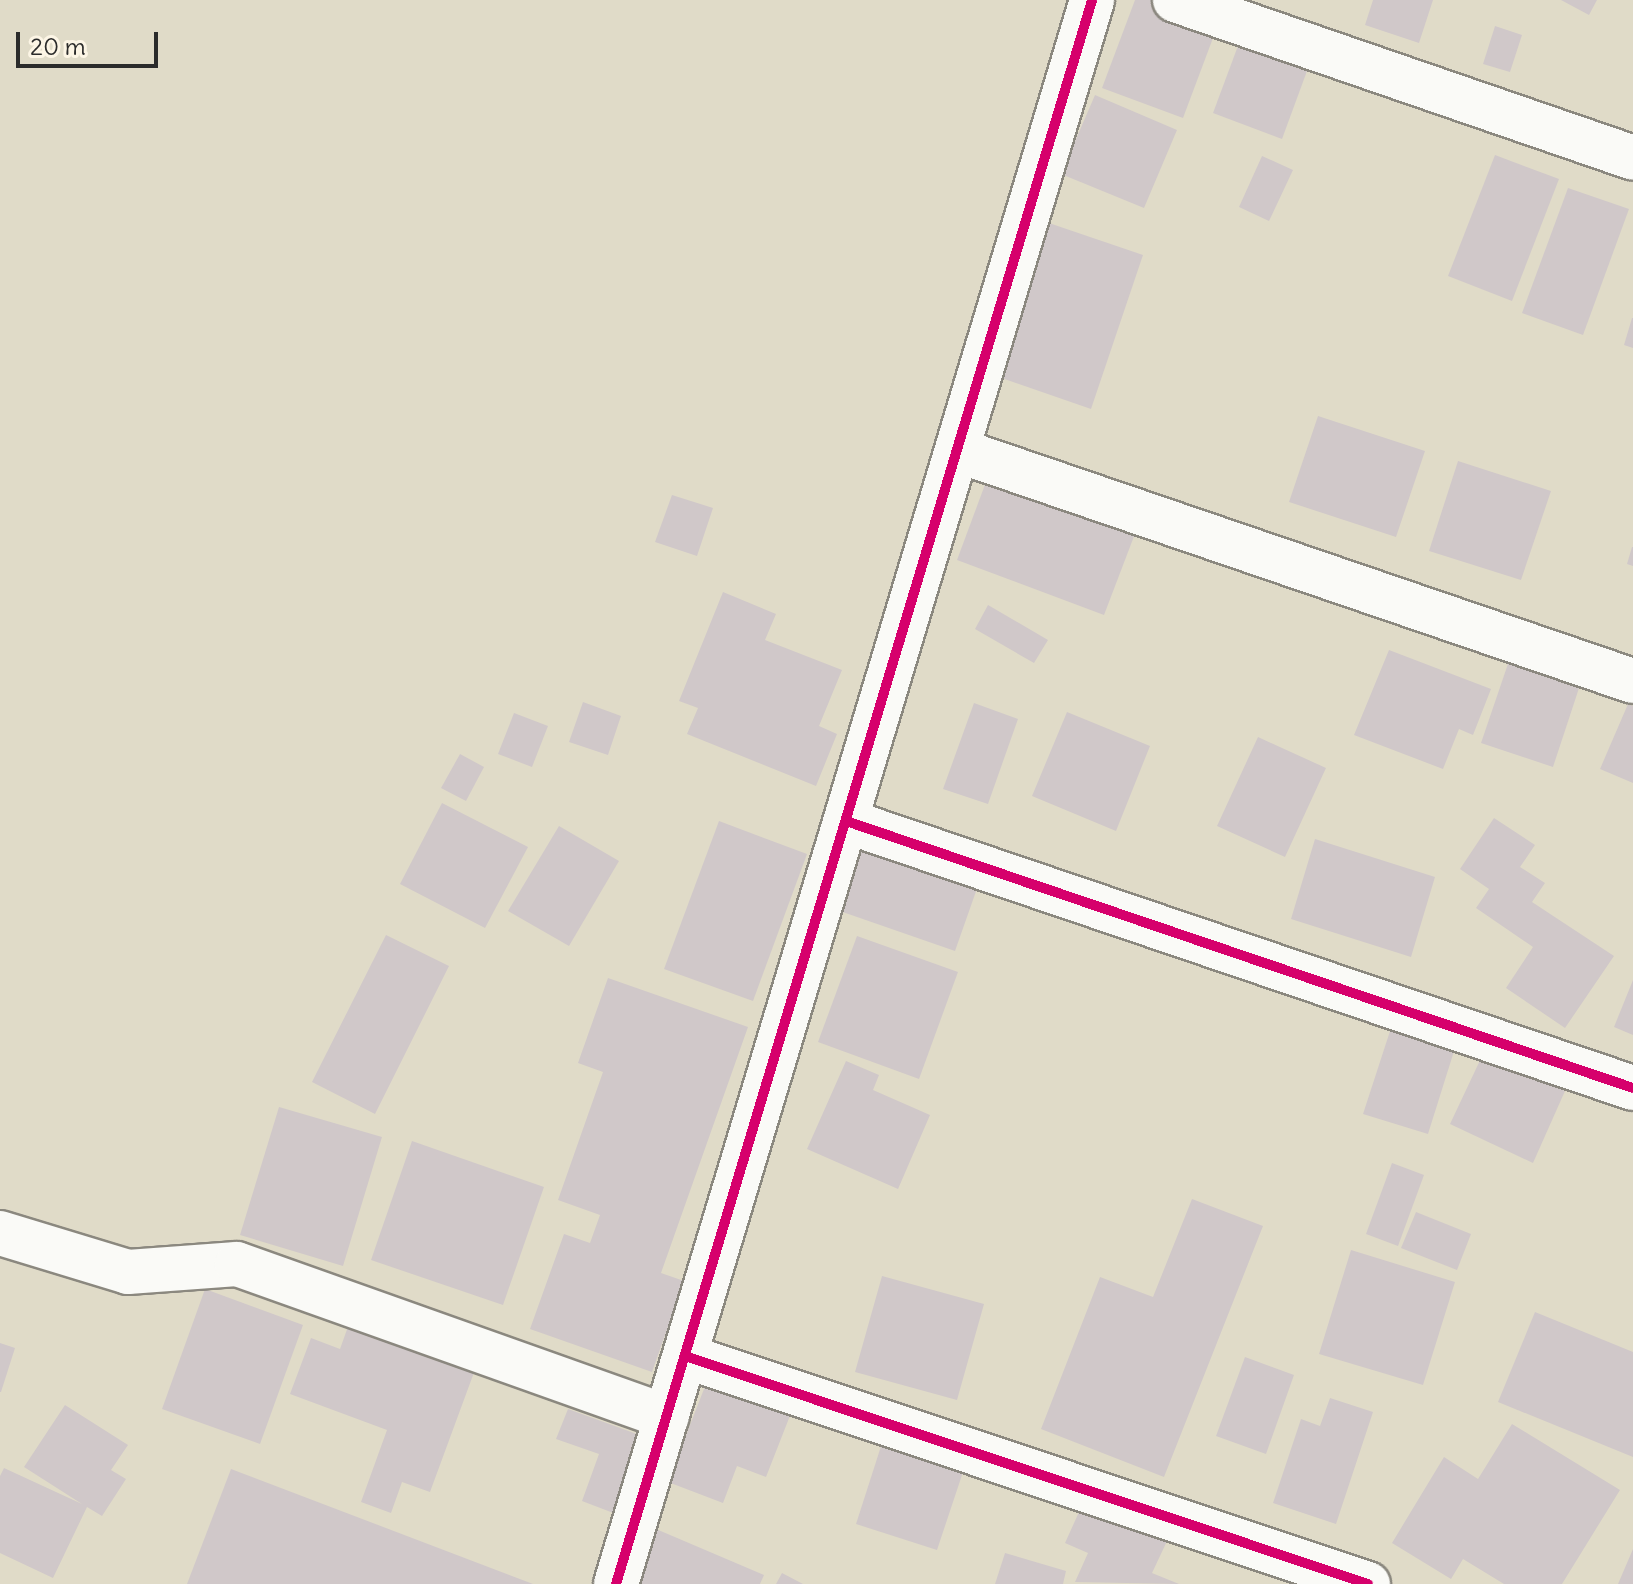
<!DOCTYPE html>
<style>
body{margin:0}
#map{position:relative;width:1633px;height:1584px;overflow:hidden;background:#e0dbc8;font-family:Delius,sans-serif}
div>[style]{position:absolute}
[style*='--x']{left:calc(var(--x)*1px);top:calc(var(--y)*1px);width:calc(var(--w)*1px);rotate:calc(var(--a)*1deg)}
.building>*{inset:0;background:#d0c8c9}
.roads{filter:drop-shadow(2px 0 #8b887f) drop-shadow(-2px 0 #8b887f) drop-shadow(0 2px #8b887f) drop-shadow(0 -2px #8b887f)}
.minor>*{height:44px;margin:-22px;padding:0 22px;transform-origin:22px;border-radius:22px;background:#fafaf7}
.cycleway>*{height:10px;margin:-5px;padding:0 5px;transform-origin:5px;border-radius:5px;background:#d6006c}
span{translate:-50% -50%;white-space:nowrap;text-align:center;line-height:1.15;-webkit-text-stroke:6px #fcf5e5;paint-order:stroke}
.scale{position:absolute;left:16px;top:32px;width:142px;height:36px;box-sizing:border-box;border:4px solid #2b2b2b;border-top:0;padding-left:10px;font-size:24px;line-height:28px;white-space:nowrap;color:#2b2b2b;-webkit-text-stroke:6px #fcf5e5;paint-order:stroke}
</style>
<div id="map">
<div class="building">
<i style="clip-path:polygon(1135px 0,1160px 0,1219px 22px,1183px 118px,1102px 88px)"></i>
<i style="clip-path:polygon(1373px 0,1433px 0,1419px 43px,1365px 25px)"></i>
<i style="clip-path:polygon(1561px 0,1597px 0,1589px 15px)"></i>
<i style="clip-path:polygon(1495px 26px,1522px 35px,1510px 72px,1483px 64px)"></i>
<i style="clip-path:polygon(1245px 27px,1314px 52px,1282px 139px,1213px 113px)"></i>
<i style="clip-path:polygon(1095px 95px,1177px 130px,1144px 208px,1061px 174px)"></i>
<i style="clip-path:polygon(1495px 155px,1559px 179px,1512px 301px,1448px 276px)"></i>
<i style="clip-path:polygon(1262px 156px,1293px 170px,1269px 221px,1239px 207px)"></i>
<i style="clip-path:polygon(1568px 188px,1629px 209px,1583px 335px,1522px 313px)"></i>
<i style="clip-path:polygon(1046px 222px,1143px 255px,1091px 409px,993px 375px)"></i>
<i style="clip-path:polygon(1632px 318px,1633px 318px,1633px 348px,1624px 345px)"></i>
<i style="clip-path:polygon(1318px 416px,1425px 451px,1396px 537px,1289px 502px)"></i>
<i style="clip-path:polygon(1458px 461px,1551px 491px,1521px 580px,1429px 551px)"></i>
<i style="clip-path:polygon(993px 463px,1141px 518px,1104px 615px,957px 560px)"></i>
<i style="clip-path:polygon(672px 495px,713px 508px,697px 556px,655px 542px)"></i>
<i style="clip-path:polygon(1632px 547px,1633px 547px,1633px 566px,1627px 564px)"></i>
<i style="clip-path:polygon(723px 592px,776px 614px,765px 640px,842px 670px,819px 726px,837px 734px,816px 786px,687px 734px,698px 708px,679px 701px)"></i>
<i style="clip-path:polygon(988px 605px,1048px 640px,1034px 663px,975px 629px)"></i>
<i style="clip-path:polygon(1389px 650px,1491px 689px,1473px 735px,1459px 729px,1443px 769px,1354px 735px)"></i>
<i style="clip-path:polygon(1511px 655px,1582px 679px,1553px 767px,1481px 743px)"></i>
<i style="clip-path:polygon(583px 702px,621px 716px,608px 755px,569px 742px)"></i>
<i style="clip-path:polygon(974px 703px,1018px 719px,988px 804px,943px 789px)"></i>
<i style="clip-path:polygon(1628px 704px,1633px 706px,1633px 783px,1600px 769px)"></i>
<i style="clip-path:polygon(1067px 712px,1150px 746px,1116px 831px,1032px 796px)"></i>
<i style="clip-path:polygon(514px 713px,548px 726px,532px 767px,498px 754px)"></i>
<i style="clip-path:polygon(1258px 737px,1326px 768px,1285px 857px,1217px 826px)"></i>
<i style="clip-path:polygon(460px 754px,484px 767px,466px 801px,441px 788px)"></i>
<i style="clip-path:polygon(442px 803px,528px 847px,485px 928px,400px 884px)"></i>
<i style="clip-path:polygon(1494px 818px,1535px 845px,1520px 867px,1545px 883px,1532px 902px,1614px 956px,1565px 1028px,1506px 988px,1533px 947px,1476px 908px,1489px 889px,1460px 869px)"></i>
<i style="clip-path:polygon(719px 821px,807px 854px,753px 1001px,664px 969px)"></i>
<i style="clip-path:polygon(559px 826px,619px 861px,569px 946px,508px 911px)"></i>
<i style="clip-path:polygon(859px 839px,980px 880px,955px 951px,834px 909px)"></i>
<i style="clip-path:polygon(1315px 839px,1435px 877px,1411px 957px,1291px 919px)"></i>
<i style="clip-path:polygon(386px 935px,449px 966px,375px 1114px,312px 1082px)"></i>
<i style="clip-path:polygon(857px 936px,958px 972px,919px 1079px,818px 1042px)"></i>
<i style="clip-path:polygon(608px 978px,748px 1027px,661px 1273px,684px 1281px,652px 1372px,530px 1329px,564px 1234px,590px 1243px,600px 1215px,558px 1200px,603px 1072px,578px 1063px)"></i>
<i style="clip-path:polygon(1633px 980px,1633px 1035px,1614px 1027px)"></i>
<i style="clip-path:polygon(1391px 1028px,1455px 1048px,1428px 1134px,1363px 1114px)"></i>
<i style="clip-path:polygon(1483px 1054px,1565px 1091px,1533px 1163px,1450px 1124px)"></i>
<i style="clip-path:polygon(846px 1061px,879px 1075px,873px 1090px,930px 1115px,898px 1189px,807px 1149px)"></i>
<i style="clip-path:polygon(279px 1107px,382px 1137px,343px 1266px,240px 1235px)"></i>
<i style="clip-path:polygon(412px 1141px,544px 1187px,503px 1305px,371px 1260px)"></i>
<i style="clip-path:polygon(1392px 1163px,1424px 1175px,1398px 1246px,1366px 1234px)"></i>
<i style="clip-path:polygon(1192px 1199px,1263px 1226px,1164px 1477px,1041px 1429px,1100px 1277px,1153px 1297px)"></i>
<i style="clip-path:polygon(1416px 1212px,1471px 1234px,1457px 1270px,1401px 1248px)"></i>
<i style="clip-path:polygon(1351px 1250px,1455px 1282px,1423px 1385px,1319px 1354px)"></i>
<i style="clip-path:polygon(882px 1276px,984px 1304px,957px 1400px,855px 1372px)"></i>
<i style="clip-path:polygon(205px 1289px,303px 1325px,260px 1444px,162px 1409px)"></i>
<i style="clip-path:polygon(1535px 1312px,1633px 1352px,1633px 1457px,1498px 1402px)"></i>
<i style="clip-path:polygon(350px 1321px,476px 1367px,430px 1492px,402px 1482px,391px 1513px,361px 1502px,387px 1430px,290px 1394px,311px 1338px,340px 1349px)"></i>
<i style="clip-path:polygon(0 1343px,15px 1348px,1px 1392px,0 1392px)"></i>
<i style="clip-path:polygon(1245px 1357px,1294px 1375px,1266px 1454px,1216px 1436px)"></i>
<i style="clip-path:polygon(709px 1376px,793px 1408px,766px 1477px,737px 1466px,723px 1503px,668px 1482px)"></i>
<i style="clip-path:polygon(1330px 1398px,1373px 1412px,1336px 1524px,1273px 1503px,1301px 1419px,1320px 1426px)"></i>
<i style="clip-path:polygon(65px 1405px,128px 1445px,111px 1470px,126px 1479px,102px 1516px,87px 1507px,53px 1578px,0 1553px,0 1476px,4px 1468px,82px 1504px,24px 1467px)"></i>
<i style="clip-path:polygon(568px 1409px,645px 1437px,616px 1514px,582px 1501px,599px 1454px,556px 1439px)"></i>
<i style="clip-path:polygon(1512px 1424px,1620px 1490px,1562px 1584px,1504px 1584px,1463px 1559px,1451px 1579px,1392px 1543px,1444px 1457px,1478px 1479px)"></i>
<i style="clip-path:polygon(883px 1440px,965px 1466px,937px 1550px,856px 1524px)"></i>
<i style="clip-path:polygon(231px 1469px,533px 1584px,187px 1584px)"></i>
<i style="clip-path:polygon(1084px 1501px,1168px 1539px,1152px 1573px,1179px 1584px,1075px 1582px,1088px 1553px,1065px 1543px)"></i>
<i style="clip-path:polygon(656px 1529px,764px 1575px,760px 1584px,632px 1584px)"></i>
<i style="clip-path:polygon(1633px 1549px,1633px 1584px,1618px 1584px)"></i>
<i style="clip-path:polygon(1005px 1553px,1066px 1571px,1063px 1584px,995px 1584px)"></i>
<i style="clip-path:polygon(782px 1573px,803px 1584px,776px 1584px)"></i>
</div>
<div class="roads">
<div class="minor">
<i style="--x:1175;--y:0;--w:484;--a:19"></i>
<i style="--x:957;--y:450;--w:714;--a:18.87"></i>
<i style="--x:846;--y:821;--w:831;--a:18.74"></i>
<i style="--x:0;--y:1233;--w:134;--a:16.9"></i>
<i style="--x:128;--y:1272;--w:109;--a:-4.2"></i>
<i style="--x:237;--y:1264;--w:456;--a:19.6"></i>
<i style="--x:685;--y:1356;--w:720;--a:18.46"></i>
<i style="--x:616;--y:1584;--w:1654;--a:-73.27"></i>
</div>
</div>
<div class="cycleway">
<i style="--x:846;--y:821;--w:831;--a:18.74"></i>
<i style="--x:685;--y:1356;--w:720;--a:18.46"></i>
<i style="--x:616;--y:1584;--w:1654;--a:-73.27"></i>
</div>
<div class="scale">20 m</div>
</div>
